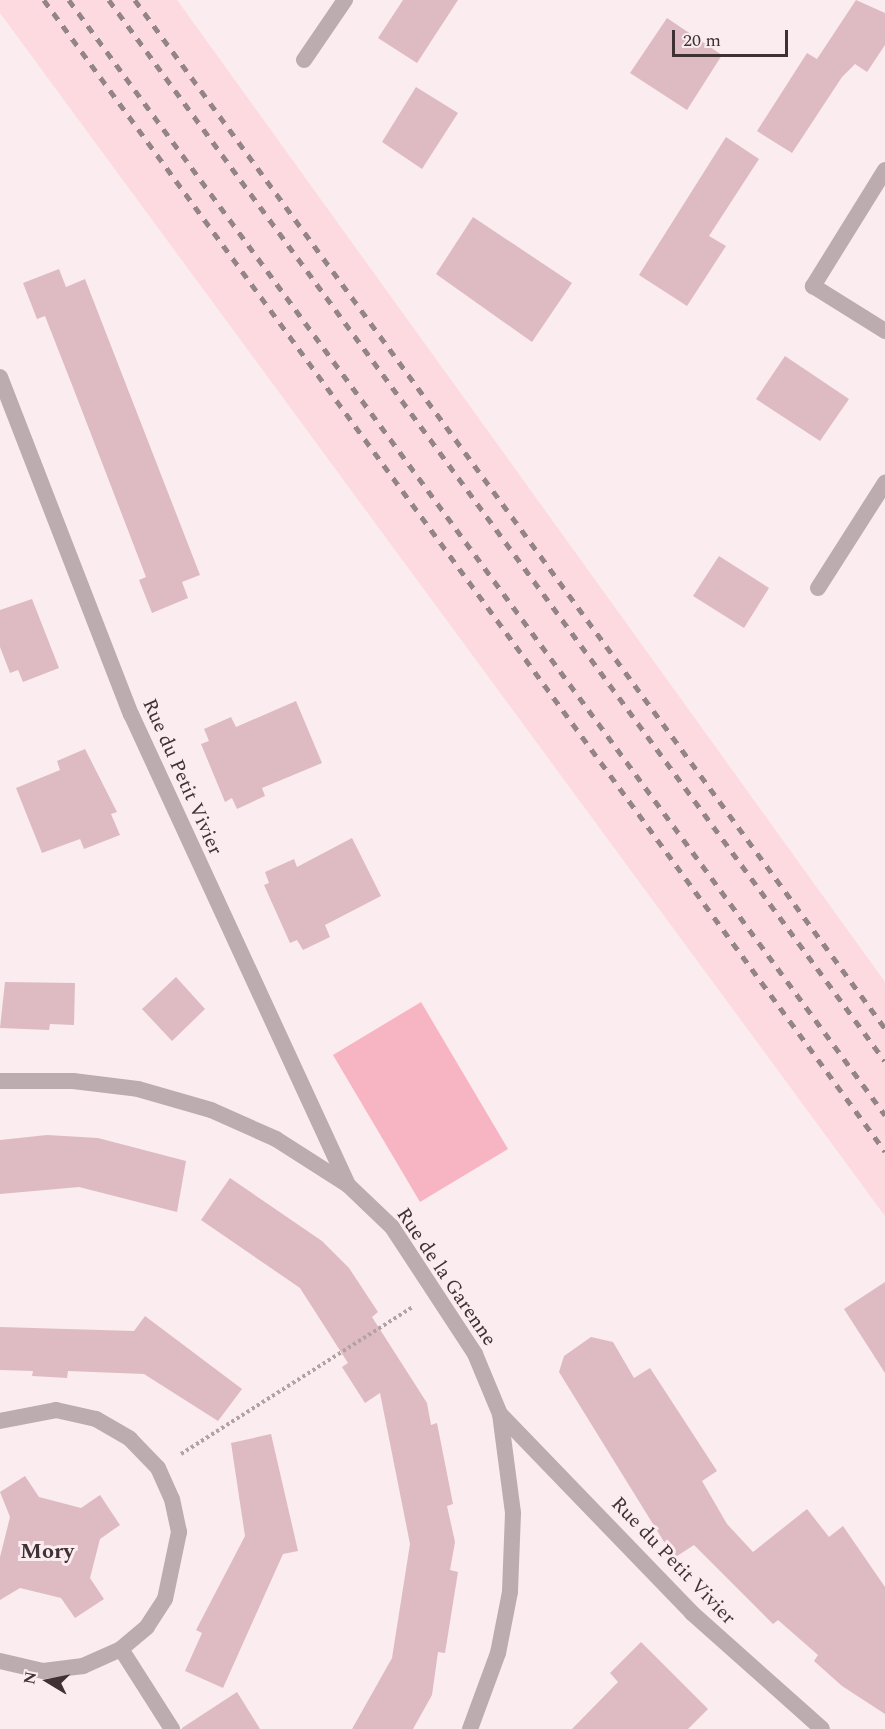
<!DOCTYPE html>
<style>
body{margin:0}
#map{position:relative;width:885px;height:1729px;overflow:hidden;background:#fbecef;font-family:Spectral,serif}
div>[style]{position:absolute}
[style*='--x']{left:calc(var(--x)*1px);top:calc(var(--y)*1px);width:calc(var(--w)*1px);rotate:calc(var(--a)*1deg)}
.built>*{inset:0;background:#fdd9e0}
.green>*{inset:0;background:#f7b5c3}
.building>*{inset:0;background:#debbc2}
.path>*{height:4px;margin-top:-2px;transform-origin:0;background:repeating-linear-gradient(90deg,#b1a2a5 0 3px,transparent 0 6px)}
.minor>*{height:16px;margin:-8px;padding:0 8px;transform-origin:8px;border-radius:8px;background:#bcacaf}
.rail>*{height:4.5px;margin-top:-2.25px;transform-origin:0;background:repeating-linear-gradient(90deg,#928487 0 8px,transparent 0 16px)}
span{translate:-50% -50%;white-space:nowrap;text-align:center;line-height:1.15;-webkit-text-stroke:6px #fbecef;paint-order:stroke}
.street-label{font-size:20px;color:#3f3134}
.quarter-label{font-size:22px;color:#3f3134;font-weight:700}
.north{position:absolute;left:18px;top:1651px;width:60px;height:60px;-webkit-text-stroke:4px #fbecef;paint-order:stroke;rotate:280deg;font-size:16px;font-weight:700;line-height:24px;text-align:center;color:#3f3134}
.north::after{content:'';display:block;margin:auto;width:21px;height:27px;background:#3f3134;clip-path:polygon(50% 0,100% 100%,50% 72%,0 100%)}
.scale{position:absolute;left:672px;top:30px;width:116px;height:27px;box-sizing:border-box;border:3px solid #3f3134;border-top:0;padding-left:8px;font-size:18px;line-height:21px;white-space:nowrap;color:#3f3134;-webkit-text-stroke:4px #fbecef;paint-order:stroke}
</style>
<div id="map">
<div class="built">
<i style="clip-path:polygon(0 0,177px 0,885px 982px,885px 1216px,0 13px)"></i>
</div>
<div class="green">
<i style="clip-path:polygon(421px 1002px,508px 1149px,420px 1202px,333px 1055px)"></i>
</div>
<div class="building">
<i style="clip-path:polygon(403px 0,458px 0,417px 63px,378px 38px)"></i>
<i style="clip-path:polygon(856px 0,885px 13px,885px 45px,867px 72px,855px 64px,842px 77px,792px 153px,757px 131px,807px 53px,817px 59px)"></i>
<i style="clip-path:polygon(667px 18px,722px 55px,687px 110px,630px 73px)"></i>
<i style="clip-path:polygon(416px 87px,458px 113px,422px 169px,382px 142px)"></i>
<i style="clip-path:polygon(726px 137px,759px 159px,709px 236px,726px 246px,687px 306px,639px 275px)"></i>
<i style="clip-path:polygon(473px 217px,572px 283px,532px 342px,436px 274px)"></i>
<i style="clip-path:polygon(59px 269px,66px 287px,85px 279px,200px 575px,182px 582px,188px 598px,152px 613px,139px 580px,146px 577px,74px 390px,45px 316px,37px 319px,23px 283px)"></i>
<i style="clip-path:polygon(785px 356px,849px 399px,820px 441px,756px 399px)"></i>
<i style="clip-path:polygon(719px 556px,769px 588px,744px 628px,693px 596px)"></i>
<i style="clip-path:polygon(32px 599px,59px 668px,23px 682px,18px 670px,10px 673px,0 647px,0 610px)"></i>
<i style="clip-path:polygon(296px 701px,322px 763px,262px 788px,265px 796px,237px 809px,232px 798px,225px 802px,201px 744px,209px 741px,204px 729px,231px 717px,236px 727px)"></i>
<i style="clip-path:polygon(85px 749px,117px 812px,111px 814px,120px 835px,84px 849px,80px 839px,42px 853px,16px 788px,60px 770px,57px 761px)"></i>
<i style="clip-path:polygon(352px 838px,381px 896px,325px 925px,330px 937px,303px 950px,297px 940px,290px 943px,264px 885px,269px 883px,265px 872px,294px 859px,297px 867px)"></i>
<i style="clip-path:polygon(176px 977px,205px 1009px,172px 1041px,142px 1009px)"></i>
<i style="clip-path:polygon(5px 982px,75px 983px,74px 1025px,50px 1024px,49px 1030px,0 1028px)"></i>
<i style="clip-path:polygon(47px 1135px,98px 1138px,186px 1161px,177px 1212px,79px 1187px,0 1194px,0 1140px)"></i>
<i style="clip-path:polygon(230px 1178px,322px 1241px,349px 1268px,378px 1312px,372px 1317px,427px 1403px,431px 1425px,437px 1423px,453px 1504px,447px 1506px,455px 1542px,450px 1570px,458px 1572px,445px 1653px,438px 1652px,432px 1695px,413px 1729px,352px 1729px,392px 1658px,410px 1544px,380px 1393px,365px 1403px,342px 1367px,348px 1363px,300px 1288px,201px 1220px)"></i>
<i style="clip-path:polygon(885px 1282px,885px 1373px,844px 1309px)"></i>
<i style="clip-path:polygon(145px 1316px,242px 1389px,218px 1421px,144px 1374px,68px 1371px,67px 1378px,50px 1377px,32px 1376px,33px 1371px,0 1370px,0 1327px,134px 1331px)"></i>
<i style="clip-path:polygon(591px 1337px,613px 1342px,634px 1378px,650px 1368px,717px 1471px,702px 1481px,727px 1524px,753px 1552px,807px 1509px,829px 1537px,843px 1526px,885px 1587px,885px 1714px,842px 1686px,814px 1661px,818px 1655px,778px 1620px,773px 1624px,694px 1545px,674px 1558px,559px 1372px,564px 1356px)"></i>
<i style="clip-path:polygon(271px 1434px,298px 1551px,283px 1554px,223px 1688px,185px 1671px,202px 1633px,196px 1630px,245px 1536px,231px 1443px)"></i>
<i style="clip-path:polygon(25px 1476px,39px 1497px,81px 1508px,100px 1495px,120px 1525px,100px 1539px,90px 1578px,104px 1599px,75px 1618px,61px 1598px,20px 1588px,0 1600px,0 1557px,10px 1517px,0 1492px)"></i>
<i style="clip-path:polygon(641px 1642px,708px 1709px,688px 1729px,572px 1729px,618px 1682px,610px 1673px)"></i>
<i style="clip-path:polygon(237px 1692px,260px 1729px,182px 1729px,182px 1728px)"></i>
</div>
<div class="path">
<i style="--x:181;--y:1454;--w:275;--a:-32.4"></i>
</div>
<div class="minor">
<i style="--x:304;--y:60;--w:73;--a:-55.7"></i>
<i style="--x:885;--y:170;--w:137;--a:121.8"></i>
<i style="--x:813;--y:286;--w:85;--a:32"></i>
<i style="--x:0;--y:377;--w:362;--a:68.8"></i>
<i style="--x:131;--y:714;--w:519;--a:65.26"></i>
<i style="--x:818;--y:588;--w:125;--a:-57.5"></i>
<i style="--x:0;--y:1081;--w:73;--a:0"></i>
<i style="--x:73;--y:1081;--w:65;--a:7"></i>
<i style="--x:138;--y:1089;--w:76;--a:16"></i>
<i style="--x:211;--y:1110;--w:71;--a:24"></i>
<i style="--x:276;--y:1139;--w:85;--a:32.6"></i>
<i style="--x:348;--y:1185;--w:61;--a:43.7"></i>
<i style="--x:392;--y:1227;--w:152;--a:56.8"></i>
<i style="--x:475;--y:1354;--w:65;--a:67.4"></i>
<i style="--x:500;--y:1414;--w:100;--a:82.5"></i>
<i style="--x:513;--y:1513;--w:79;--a:92.2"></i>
<i style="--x:510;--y:1592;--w:62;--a:101.1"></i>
<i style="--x:498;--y:1653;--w:81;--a:110.2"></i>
<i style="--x:500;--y:1414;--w:277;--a:46"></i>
<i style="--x:692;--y:1613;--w:174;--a:41.7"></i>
<i style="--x:0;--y:1421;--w:57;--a:-11.1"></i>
<i style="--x:56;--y:1410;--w:41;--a:12.7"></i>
<i style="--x:96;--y:1419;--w:39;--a:30"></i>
<i style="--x:130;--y:1439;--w:40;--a:46"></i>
<i style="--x:158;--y:1468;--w:34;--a:66"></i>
<i style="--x:172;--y:1499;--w:34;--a:78"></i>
<i style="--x:179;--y:1532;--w:68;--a:101.8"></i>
<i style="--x:165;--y:1599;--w:33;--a:123"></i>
<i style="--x:147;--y:1627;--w:34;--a:140"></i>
<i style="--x:121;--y:1649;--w:42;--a:155.9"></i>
<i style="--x:83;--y:1666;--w:40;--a:172.9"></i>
<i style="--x:43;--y:1671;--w:44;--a:-166.9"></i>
<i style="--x:121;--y:1649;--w:95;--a:57.5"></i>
</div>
<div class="rail">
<i style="--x:44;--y:0;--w:1426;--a:53.85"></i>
<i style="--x:69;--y:0;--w:1382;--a:53.8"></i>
<i style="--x:109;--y:0;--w:1314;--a:53.82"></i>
<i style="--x:135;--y:0;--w:1273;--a:53.89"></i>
</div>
<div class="street-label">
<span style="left:182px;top:777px;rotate:66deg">Rue du Petit Vivier</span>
<span style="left:446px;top:1277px;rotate:56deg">Rue de la Garenne</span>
<span style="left:673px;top:1561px;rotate:46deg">Rue du Petit Vivier</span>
</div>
<div class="quarter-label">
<span style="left:47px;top:1552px">Mory</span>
</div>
<div class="north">N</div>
<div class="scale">20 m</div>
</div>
